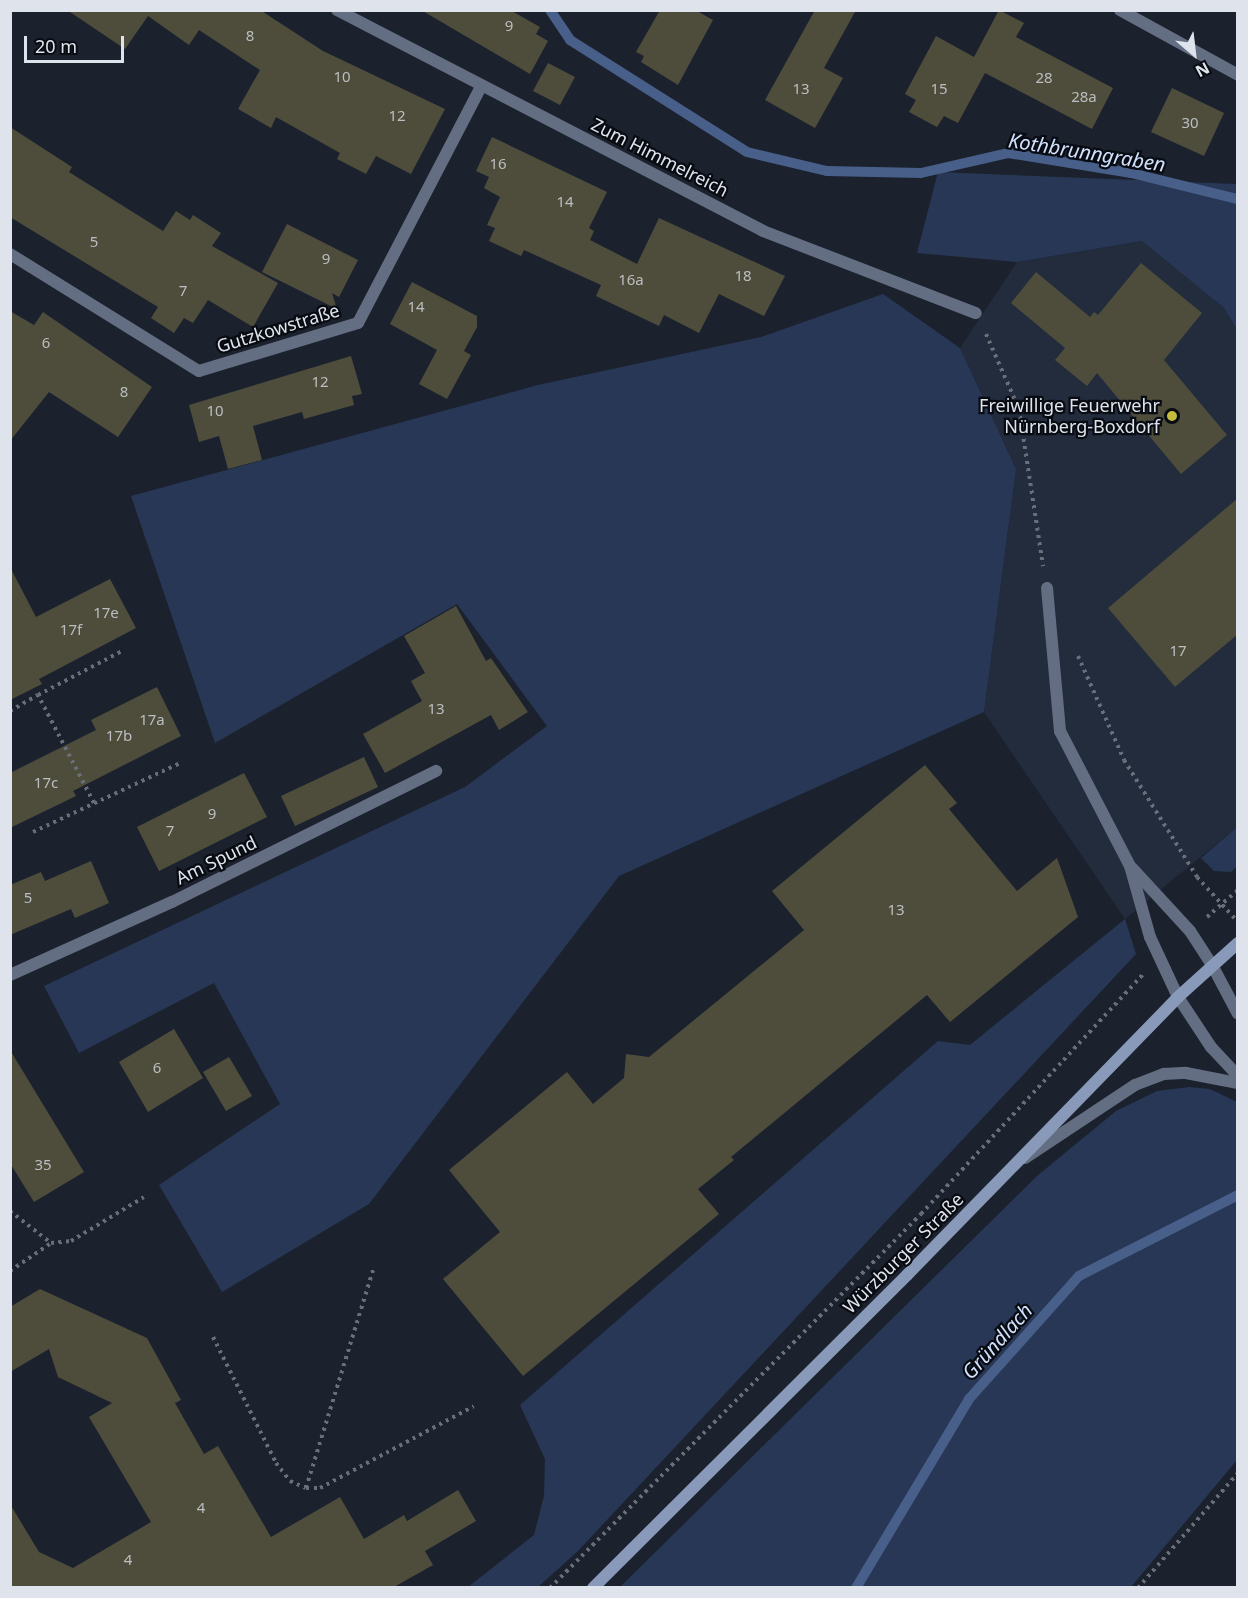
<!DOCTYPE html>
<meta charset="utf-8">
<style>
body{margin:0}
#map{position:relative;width:1248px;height:1598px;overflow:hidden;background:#1b222e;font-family:"Noto Sans",sans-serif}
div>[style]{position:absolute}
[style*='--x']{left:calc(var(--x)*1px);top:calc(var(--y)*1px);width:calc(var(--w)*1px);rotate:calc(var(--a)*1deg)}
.built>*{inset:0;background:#222c3d}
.green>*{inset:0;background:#273755}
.stream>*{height:10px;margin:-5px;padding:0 5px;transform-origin:5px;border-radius:5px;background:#485f8a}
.building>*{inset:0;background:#4e4d3c}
.path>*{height:4px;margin-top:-2px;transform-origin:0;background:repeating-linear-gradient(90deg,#696f79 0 3px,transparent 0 7.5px)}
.service>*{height:12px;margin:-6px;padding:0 6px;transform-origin:6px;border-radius:6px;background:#636e82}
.minor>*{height:12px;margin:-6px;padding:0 6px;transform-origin:6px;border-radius:6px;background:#636e82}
.secondary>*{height:12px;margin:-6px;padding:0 6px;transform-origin:6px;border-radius:6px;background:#8899b9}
.dots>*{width:16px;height:16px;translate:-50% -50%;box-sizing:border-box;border:3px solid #080b11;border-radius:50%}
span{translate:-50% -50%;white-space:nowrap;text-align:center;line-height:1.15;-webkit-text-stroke:4.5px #080b11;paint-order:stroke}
.number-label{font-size:15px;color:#bbbec0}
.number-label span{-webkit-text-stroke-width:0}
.street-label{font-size:18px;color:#dfe4ec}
.poi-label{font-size:18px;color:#dfe4ec}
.right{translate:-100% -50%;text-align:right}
.water-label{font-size:20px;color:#d1e1fd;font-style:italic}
.frame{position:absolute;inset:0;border:12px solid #dfe4ec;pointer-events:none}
.north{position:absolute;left:1164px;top:24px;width:60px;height:60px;-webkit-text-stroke:4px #080b11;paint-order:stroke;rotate:152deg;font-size:16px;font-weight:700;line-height:24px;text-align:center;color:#dfe4ec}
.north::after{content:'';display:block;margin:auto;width:21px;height:27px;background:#dfe4ec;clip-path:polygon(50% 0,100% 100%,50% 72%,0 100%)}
.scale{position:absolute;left:24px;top:36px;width:100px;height:27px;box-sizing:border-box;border:3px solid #dfe4ec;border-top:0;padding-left:8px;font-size:18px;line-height:21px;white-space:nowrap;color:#dfe4ec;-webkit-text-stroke:4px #080b11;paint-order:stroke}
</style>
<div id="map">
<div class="built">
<i style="clip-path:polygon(1142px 241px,1224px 308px,1237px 330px,1237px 827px,1125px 919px,984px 712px,1016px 469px,960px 348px,1017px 262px)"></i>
</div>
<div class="green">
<i style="clip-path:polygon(938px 172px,1237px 184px,1237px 330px,1224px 308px,1142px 241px,1017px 262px,917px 253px)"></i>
<i style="clip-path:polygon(883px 294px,960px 348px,1016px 469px,984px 712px,619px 876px,369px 1204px,222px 1292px,159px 1185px,280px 1104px,214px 983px,79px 1053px,44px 986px,465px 787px,547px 726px,457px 604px,215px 743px,131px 496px,538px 385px,761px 337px)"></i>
<i style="clip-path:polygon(1237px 827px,1237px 866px,1231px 872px,1214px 871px,1201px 858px)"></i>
<i style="clip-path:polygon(1125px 919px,1136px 954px,578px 1551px,538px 1587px,468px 1587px,534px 1535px,544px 1496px,545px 1459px,520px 1405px,938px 1041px,970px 1045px)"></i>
<i style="clip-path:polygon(1189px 1087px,1210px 1089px,1237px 1102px,1237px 1460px,1131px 1587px,620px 1587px,1037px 1176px,1116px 1111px,1157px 1091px)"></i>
</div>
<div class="stream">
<i style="--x:550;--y:10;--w:36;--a:56"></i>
<i style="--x:570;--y:40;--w:209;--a:32.3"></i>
<i style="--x:747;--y:152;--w:82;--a:13.4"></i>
<i style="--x:827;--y:171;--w:94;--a:1.2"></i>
<i style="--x:921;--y:173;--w:89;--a:-12.9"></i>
<i style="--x:1008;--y:153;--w:125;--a:9.2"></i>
<i style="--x:1131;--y:173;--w:110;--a:13.7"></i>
<i style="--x:856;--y:1588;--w:220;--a:-59.1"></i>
<i style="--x:969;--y:1399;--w:165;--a:-48.2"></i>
<i style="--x:1079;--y:1276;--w:178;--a:-27"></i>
</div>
<div class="building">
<i style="clip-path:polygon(67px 10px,260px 10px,323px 51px,445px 109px,411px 174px,376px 156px,366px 174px,337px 159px,340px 153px,276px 117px,271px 128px,238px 109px,260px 70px,199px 30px,189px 45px,148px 16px,125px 49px)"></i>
<i style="clip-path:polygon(421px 10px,510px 10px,540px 27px,536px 34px,548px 41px,530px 74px)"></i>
<i style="clip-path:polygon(660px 10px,695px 10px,713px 20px,678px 85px,641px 62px,644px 56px,636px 52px)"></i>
<i style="clip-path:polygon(815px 10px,856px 10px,824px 68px,843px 78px,815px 128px,765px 100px)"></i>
<i style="clip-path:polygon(999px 10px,1024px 23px,1016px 37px,1113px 88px,1092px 129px,985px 73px,958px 123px,944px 116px,937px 127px,909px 112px,916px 100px,905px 94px,936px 36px,974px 57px)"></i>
<i style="clip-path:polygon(548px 63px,575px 77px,560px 105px,533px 91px)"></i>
<i style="clip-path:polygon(1172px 88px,1224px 113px,1204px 156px,1151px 132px)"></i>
<i style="clip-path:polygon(10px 127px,72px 167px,69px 172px,163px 231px,176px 211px,190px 220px,193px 215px,221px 233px,212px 246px,278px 283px,253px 327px,208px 300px,193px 323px,184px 318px,174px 333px,151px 318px,158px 307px,10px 217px)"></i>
<i style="clip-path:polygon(492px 137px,607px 192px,589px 228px,594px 231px,590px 240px,637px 264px,659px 218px,785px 276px,764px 316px,719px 294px,699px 333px,664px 315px,659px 326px,596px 296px,601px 285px,524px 250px,521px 256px,489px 241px,495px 228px,487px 225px,500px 197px,484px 188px,489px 177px,476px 171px)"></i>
<i style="clip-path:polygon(287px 224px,358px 260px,339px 297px,332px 293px,337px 309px,262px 272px)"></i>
<i style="clip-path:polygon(1141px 263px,1202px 313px,1164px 360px,1227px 435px,1181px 474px,1097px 373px,1087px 386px,1055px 360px,1065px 348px,1011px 303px,1036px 272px,1090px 317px,1094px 312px,1098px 315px)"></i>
<i style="clip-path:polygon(412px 282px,477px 316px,477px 327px,464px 351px,471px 355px,447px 399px,419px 384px,437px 350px,390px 324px)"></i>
<i style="clip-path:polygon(10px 311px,34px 325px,43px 312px,152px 387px,118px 437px,49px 392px,10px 441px)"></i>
<i style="clip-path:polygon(351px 356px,362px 394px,352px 396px,354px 405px,304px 419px,302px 412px,253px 426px,262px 460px,228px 469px,219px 436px,199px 442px,189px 405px)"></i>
<i style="clip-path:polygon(1238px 498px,1238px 634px,1175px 687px,1108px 608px)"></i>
<i style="clip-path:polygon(10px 567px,36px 617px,110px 579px,136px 628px,39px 679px,42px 684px,10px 700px)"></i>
<i style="clip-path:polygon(456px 606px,486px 661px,491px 658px,528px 712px,499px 730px,491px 715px,385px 773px,363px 734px,422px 701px,411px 681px,425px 673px,404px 636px)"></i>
<i style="clip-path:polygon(157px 687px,181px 736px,73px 791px,76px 796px,10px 828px,10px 773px,96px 730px,91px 720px)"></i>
<i style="clip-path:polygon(364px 757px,378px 787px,295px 826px,281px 796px)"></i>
<i style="clip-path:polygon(925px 765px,957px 803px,949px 809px,1017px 891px,1057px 858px,1078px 917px,950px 1022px,927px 995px,731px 1157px,734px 1160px,698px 1189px,719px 1214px,523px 1376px,443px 1279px,500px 1232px,449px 1170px,567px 1072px,593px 1104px,624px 1078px,626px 1054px,649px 1057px,804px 930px,772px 891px)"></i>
<i style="clip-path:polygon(244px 773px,267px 817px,159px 871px,137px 827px)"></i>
<i style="clip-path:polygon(91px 861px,109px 903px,75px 918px,71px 909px,10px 935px,10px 885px,41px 872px,45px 881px)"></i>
<i style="clip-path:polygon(174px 1029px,203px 1078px,148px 1112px,119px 1062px)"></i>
<i style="clip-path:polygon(10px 1050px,84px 1172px,34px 1202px,10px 1163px)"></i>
<i style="clip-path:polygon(229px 1057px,252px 1096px,226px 1111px,203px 1072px)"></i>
<i style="clip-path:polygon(40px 1289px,147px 1338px,181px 1400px,175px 1403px,204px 1454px,218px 1446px,271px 1537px,340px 1497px,364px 1539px,404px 1515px,407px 1521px,458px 1490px,476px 1521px,425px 1551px,433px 1565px,394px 1587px,10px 1587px,10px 1504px,39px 1552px,73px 1568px,151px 1522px,89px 1417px,112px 1403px,58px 1377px,49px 1349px,10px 1372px,10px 1307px)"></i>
</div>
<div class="path">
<i style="--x:986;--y:334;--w:82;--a:66.3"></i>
<i style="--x:1019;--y:409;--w:159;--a:81.3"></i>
<i style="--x:1078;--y:656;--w:114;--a:66.1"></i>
<i style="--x:1124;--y:760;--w:138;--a:58"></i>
<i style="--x:1197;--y:877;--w:59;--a:47.7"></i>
<i style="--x:10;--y:711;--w:32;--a:-30"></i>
<i style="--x:94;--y:803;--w:122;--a:-117.4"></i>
<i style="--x:38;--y:695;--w:97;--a:-27.6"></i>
<i style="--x:33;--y:832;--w:162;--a:-25.1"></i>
<i style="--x:1207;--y:917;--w:41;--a:-41.1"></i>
<i style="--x:10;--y:1211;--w:52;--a:38"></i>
<i style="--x:51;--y:1243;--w:20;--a:-6"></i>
<i style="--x:71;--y:1241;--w:85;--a:-31.1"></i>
<i style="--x:10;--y:1271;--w:50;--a:-34.3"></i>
<i style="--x:213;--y:1337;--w:141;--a:63.4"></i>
<i style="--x:276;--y:1463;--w:23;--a:52"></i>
<i style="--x:290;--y:1481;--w:17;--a:24"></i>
<i style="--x:306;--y:1488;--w:14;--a:0"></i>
<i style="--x:320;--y:1488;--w:174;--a:-28"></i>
<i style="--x:306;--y:1488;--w:231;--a:-72.9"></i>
<i style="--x:550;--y:1588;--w:527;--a:-45.23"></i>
<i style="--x:921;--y:1214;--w:327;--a:-47.2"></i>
<i style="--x:1138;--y:1588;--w:152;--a:-49"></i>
</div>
<div class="service">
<i style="--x:1212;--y:965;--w:55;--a:62"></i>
<i style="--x:1178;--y:997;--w:60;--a:56.6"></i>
<i style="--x:1211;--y:1047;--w:40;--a:47"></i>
<i style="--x:1025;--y:1158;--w:132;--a:-33.6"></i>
<i style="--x:1135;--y:1085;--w:31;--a:-21"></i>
<i style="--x:1164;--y:1074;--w:22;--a:-3"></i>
<i style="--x:1186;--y:1073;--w:53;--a:10.9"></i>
</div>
<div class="minor">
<i style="--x:337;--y:10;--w:480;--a:27.4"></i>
<i style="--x:763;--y:231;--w:228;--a:21.1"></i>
<i style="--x:1120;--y:10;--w:135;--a:28.8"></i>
<i style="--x:10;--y:254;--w:222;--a:31.8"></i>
<i style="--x:199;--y:371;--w:166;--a:-16.8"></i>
<i style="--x:358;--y:323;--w:268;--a:-62.5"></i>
<i style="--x:1047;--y:588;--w:144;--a:84.8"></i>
<i style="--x:1060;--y:731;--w:152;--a:62.6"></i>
<i style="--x:1130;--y:866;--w:74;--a:74.3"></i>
<i style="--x:1150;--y:937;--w:66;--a:65"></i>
<i style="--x:1133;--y:869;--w:84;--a:47.4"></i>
<i style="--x:1190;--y:931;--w:40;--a:57.1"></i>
<i style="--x:10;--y:975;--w:178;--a:-24.3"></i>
<i style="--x:172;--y:902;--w:295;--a:-26.4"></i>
</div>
<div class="secondary">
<i style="--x:593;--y:1588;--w:443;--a:-44.9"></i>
<i style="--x:907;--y:1275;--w:388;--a:-45.7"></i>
<i style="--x:1178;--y:997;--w:81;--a:-42"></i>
</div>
<div class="dots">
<i style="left:1172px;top:416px;background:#c6bc3c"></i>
</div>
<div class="number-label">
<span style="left:509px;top:26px">9</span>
<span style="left:250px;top:36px">8</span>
<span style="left:342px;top:77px">10</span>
<span style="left:1044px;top:78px">28</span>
<span style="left:801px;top:89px">13</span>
<span style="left:939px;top:89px">15</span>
<span style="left:1084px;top:97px">28a</span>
<span style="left:397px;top:116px">12</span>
<span style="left:1190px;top:123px">30</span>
<span style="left:498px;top:164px">16</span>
<span style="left:565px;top:202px">14</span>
<span style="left:94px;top:242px">5</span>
<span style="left:326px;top:259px">9</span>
<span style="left:743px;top:276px">18</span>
<span style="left:631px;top:280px">16a</span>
<span style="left:183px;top:291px">7</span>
<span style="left:416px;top:307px">14</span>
<span style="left:46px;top:343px">6</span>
<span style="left:320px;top:382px">12</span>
<span style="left:124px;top:392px">8</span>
<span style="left:215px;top:411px">10</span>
<span style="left:106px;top:613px">17e</span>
<span style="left:71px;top:630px">17f</span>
<span style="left:1178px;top:651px">17</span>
<span style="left:436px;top:709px">13</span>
<span style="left:152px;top:720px">17a</span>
<span style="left:119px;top:736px">17b</span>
<span style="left:46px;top:783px">17c</span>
<span style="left:212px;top:814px">9</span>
<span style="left:170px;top:831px">7</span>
<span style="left:28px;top:898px">5</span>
<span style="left:896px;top:910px">13</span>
<span style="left:157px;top:1068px">6</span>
<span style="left:43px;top:1165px">35</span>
<span style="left:201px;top:1508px">4</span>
<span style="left:128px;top:1560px">4</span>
</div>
<div class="street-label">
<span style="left:660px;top:157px;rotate:27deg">Zum Himmelreich</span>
<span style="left:278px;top:328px;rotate:-17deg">Gutzkowstraße</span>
<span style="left:216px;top:860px;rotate:-26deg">Am Spund</span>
<span style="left:903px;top:1253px;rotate:-45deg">Würzburger Straße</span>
</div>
<div class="poi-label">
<span class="right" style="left:1160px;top:416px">Freiwillige Feuerwehr<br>Nürnberg-Boxdorf</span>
</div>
<div class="water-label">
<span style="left:1087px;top:152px;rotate:9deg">Kothbrunngraben</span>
<span style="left:997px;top:1341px;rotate:-48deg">Gründlach</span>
</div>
<div class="frame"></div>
<div class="north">N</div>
<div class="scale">20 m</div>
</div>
